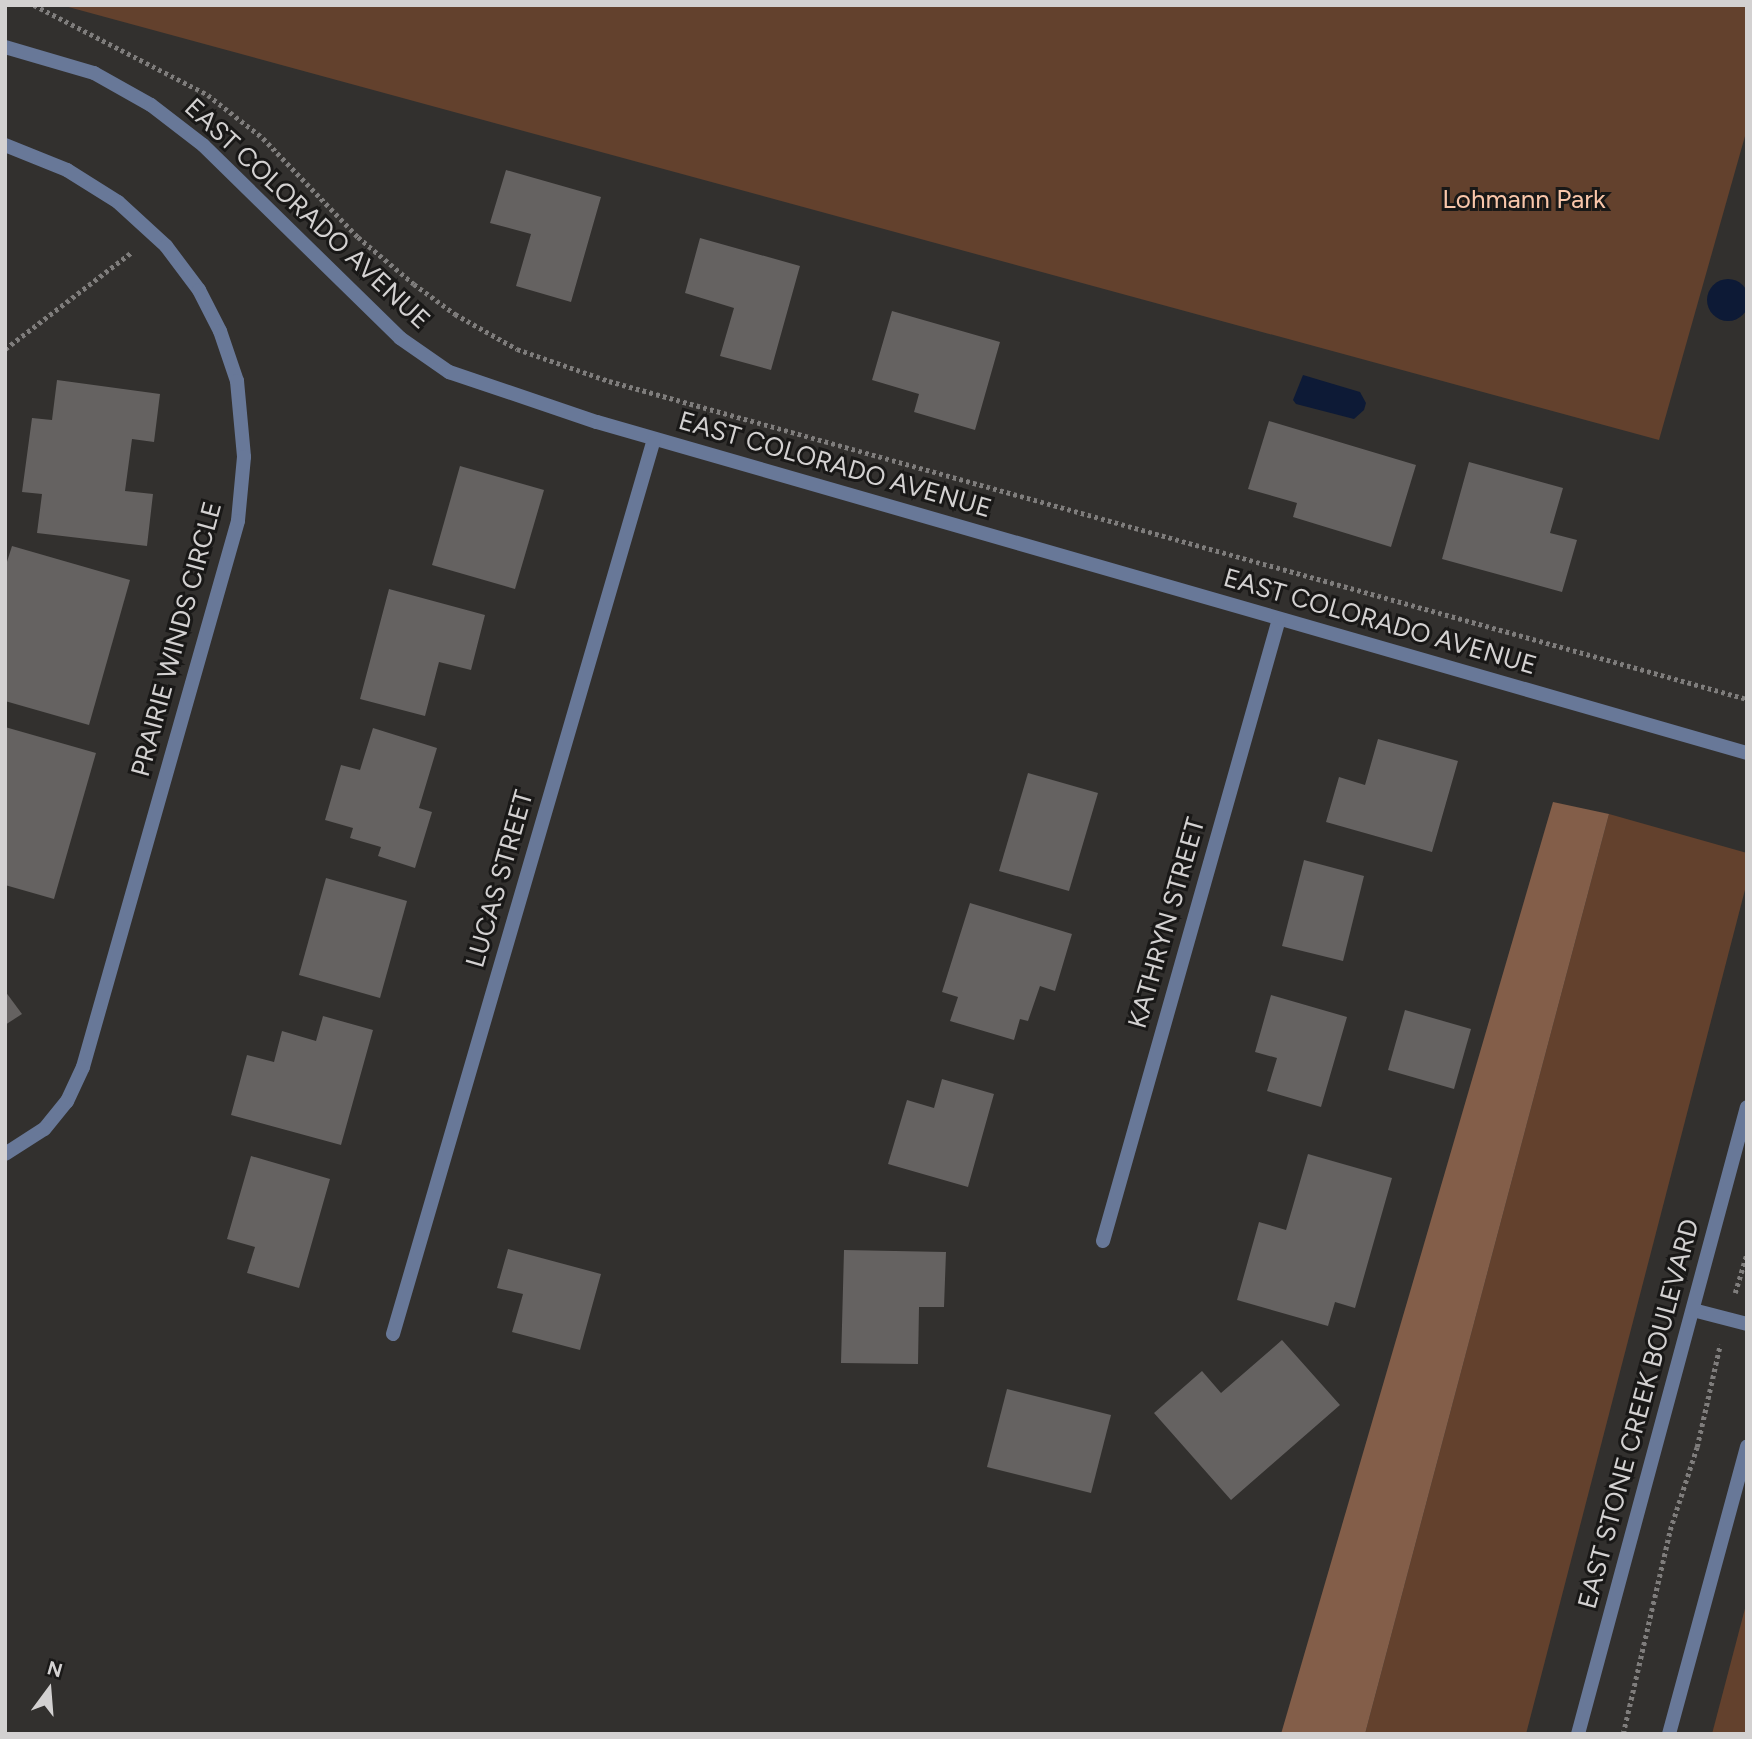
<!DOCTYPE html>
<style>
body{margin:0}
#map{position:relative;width:1752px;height:1739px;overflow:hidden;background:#32302e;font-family:Figtree,sans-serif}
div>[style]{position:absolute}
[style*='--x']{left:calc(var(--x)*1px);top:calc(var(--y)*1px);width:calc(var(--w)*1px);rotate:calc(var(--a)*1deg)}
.green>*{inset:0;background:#63412d}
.forest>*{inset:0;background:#835e49}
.water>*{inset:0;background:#0d1a36}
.round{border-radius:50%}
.building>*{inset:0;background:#656261}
.path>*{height:4.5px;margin-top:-2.25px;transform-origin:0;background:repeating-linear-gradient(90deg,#7f7d7c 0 3.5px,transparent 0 7px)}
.street>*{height:14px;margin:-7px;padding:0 7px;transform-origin:7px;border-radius:7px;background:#687898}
span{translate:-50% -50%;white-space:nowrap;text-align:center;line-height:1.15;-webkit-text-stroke:6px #191817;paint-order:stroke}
.park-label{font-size:26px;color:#f9c6aa}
.street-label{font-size:26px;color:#d3d1d1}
.frame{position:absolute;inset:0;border:7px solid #d3d1d1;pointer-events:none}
.north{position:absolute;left:14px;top:1655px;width:70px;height:70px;-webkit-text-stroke:5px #191817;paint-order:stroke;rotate:16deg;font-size:19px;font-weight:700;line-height:28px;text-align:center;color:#d3d1d1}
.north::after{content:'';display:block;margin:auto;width:24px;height:32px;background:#d3d1d1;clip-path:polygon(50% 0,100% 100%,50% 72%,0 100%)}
</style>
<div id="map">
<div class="green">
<i style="clip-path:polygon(61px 5px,1747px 5px,1747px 129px,1659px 440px)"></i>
<i style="clip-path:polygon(1609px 814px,1747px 853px,1747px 882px,1526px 1734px,1365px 1734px)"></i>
<i style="clip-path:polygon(1747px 1601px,1747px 1734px,1712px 1734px)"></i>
</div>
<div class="forest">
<i style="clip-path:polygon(1553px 802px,1609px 814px,1365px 1734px,1281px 1734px)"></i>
</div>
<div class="water">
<i class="round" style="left:1707px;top:279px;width:42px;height:42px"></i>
<i style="clip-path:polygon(1303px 375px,1360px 392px,1366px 403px,1364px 410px,1354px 419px,1296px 404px,1293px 400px)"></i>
</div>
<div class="building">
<i style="clip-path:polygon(506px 170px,601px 197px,571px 302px,516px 286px,531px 234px,490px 223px)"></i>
<i style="clip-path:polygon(700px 238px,800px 266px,771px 370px,720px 356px,734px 308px,685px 293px)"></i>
<i style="clip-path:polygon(892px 311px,1000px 342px,975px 430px,914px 412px,919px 394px,872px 380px)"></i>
<i style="clip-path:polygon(57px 380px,160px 394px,154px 442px,132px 439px,125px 491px,153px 494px,147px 546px,37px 533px,42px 494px,22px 492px,32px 418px,52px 420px)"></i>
<i style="clip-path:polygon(1269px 421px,1416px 465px,1391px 547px,1293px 517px,1297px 503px,1248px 489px)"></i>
<i style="clip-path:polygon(1469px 462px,1563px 488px,1550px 533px,1577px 540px,1562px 592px,1442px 559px)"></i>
<i style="clip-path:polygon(460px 466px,544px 490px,515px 589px,432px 565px)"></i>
<i style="clip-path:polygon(12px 546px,130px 580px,89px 725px,5px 701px,5px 568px)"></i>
<i style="clip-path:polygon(389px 589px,485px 615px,471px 670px,439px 662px,425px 716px,360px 699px)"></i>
<i style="clip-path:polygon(5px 727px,96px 753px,54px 899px,5px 885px)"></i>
<i style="clip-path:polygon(373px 728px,437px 748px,419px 808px,432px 812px,415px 868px,378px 856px,381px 847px,350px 838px,353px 828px,325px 820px,341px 765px,360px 770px)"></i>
<i style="clip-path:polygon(1378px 739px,1458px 761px,1432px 852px,1326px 822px,1339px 777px,1365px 785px)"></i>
<i style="clip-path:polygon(1028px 773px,1098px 793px,1069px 891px,999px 871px)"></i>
<i style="clip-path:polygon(1304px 860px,1364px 876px,1343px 961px,1282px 946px)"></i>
<i style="clip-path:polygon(326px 878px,407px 901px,380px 998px,299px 975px)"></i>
<i style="clip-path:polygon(970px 903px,1072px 934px,1055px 991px,1040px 986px,1028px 1021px,1020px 1019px,1014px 1040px,950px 1021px,958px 997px,942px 992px)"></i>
<i style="clip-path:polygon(5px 991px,22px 1014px,5px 1025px)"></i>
<i style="clip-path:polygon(1271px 995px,1347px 1017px,1321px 1107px,1267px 1091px,1277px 1058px,1255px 1052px)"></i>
<i style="clip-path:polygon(1405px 1010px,1471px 1029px,1454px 1089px,1388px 1070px)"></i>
<i style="clip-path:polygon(323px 1016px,373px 1030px,341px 1145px,231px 1115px,247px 1055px,274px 1062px,282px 1031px,316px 1041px)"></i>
<i style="clip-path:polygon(942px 1079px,994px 1094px,968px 1187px,888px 1164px,907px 1100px,934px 1108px)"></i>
<i style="clip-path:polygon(1308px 1154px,1392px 1178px,1355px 1308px,1335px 1302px,1328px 1326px,1237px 1300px,1259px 1222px,1286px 1230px)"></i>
<i style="clip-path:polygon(251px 1156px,330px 1179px,299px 1288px,247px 1273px,255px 1247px,227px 1239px)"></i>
<i style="clip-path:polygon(508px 1249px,601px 1274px,580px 1350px,512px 1332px,523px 1294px,497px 1288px)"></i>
<i style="clip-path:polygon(844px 1250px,946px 1252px,944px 1307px,919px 1307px,918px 1364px,841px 1363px)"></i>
<i style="clip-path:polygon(1282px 1340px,1340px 1405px,1231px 1500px,1154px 1413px,1202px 1371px,1221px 1393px)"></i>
<i style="clip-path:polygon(1007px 1389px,1111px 1415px,1091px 1493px,987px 1467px)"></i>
</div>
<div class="path">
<i style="--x:34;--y:5;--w:196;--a:27.3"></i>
<i style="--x:208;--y:95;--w:70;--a:38"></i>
<i style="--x:263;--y:138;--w:137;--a:46.2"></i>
<i style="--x:358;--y:237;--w:73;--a:40"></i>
<i style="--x:414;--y:284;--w:51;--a:36.2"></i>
<i style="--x:455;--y:314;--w:71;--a:29.4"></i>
<i style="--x:517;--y:349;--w:97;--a:19.2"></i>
<i style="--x:609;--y:381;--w:1182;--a:15.61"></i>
<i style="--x:5;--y:349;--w:160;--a:-37.4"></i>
<i style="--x:1735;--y:1293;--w:42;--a:-73.3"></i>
<i style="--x:1623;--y:1734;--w:209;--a:-77"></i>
<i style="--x:1670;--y:1530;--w:87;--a:-72"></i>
<i style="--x:1697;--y:1447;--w:105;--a:-77.3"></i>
</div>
<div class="street">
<i style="--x:5;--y:47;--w:93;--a:16.3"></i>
<i style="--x:94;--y:73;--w:65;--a:29.3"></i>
<i style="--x:151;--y:105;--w:66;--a:37.6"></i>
<i style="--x:203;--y:145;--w:276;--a:44.4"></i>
<i style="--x:400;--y:338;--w:60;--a:34.8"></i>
<i style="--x:449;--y:372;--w:156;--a:18.7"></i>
<i style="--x:597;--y:422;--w:1197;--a:16.06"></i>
<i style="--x:5;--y:145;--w:67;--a:22"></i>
<i style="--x:67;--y:170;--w:60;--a:32.1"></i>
<i style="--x:118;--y:202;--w:65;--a:42.5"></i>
<i style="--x:166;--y:246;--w:55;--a:53.1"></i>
<i style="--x:199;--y:290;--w:46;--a:62.9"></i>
<i style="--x:220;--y:331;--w:53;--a:71.2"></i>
<i style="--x:237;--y:381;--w:76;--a:84.7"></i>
<i style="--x:244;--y:457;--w:64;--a:95.4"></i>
<i style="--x:238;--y:521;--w:568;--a:105.85"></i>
<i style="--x:83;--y:1067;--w:38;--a:115"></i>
<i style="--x:67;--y:1101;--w:36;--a:129"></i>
<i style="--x:44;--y:1129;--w:46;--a:147.3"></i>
<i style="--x:1103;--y:1241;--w:646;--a:-74.2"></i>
<i style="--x:1693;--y:1310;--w:56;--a:14.5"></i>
<i style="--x:393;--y:1334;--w:932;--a:-73.74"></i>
<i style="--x:1578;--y:1734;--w:649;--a:-74.92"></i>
<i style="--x:1669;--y:1734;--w:298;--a:-74.8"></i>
</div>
<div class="park-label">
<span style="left:1524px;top:200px">Lohmann Park</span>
</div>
<div class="street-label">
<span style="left:307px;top:214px;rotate:43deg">EAST COLORADO AVENUE</span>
<span style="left:835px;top:465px;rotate:16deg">EAST COLORADO AVENUE</span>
<span style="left:1380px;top:622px;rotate:16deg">EAST COLORADO AVENUE</span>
<span style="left:177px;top:639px;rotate:-75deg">PRAIRIE WINDS CIRCLE</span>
<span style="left:500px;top:879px;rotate:-74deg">LUCAS STREET</span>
<span style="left:1167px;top:923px;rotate:-74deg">KATHRYN STREET</span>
<span style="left:1639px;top:1414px;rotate:-75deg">EAST STONE CREEK BOULEVARD</span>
</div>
<div class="frame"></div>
<div class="north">N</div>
</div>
